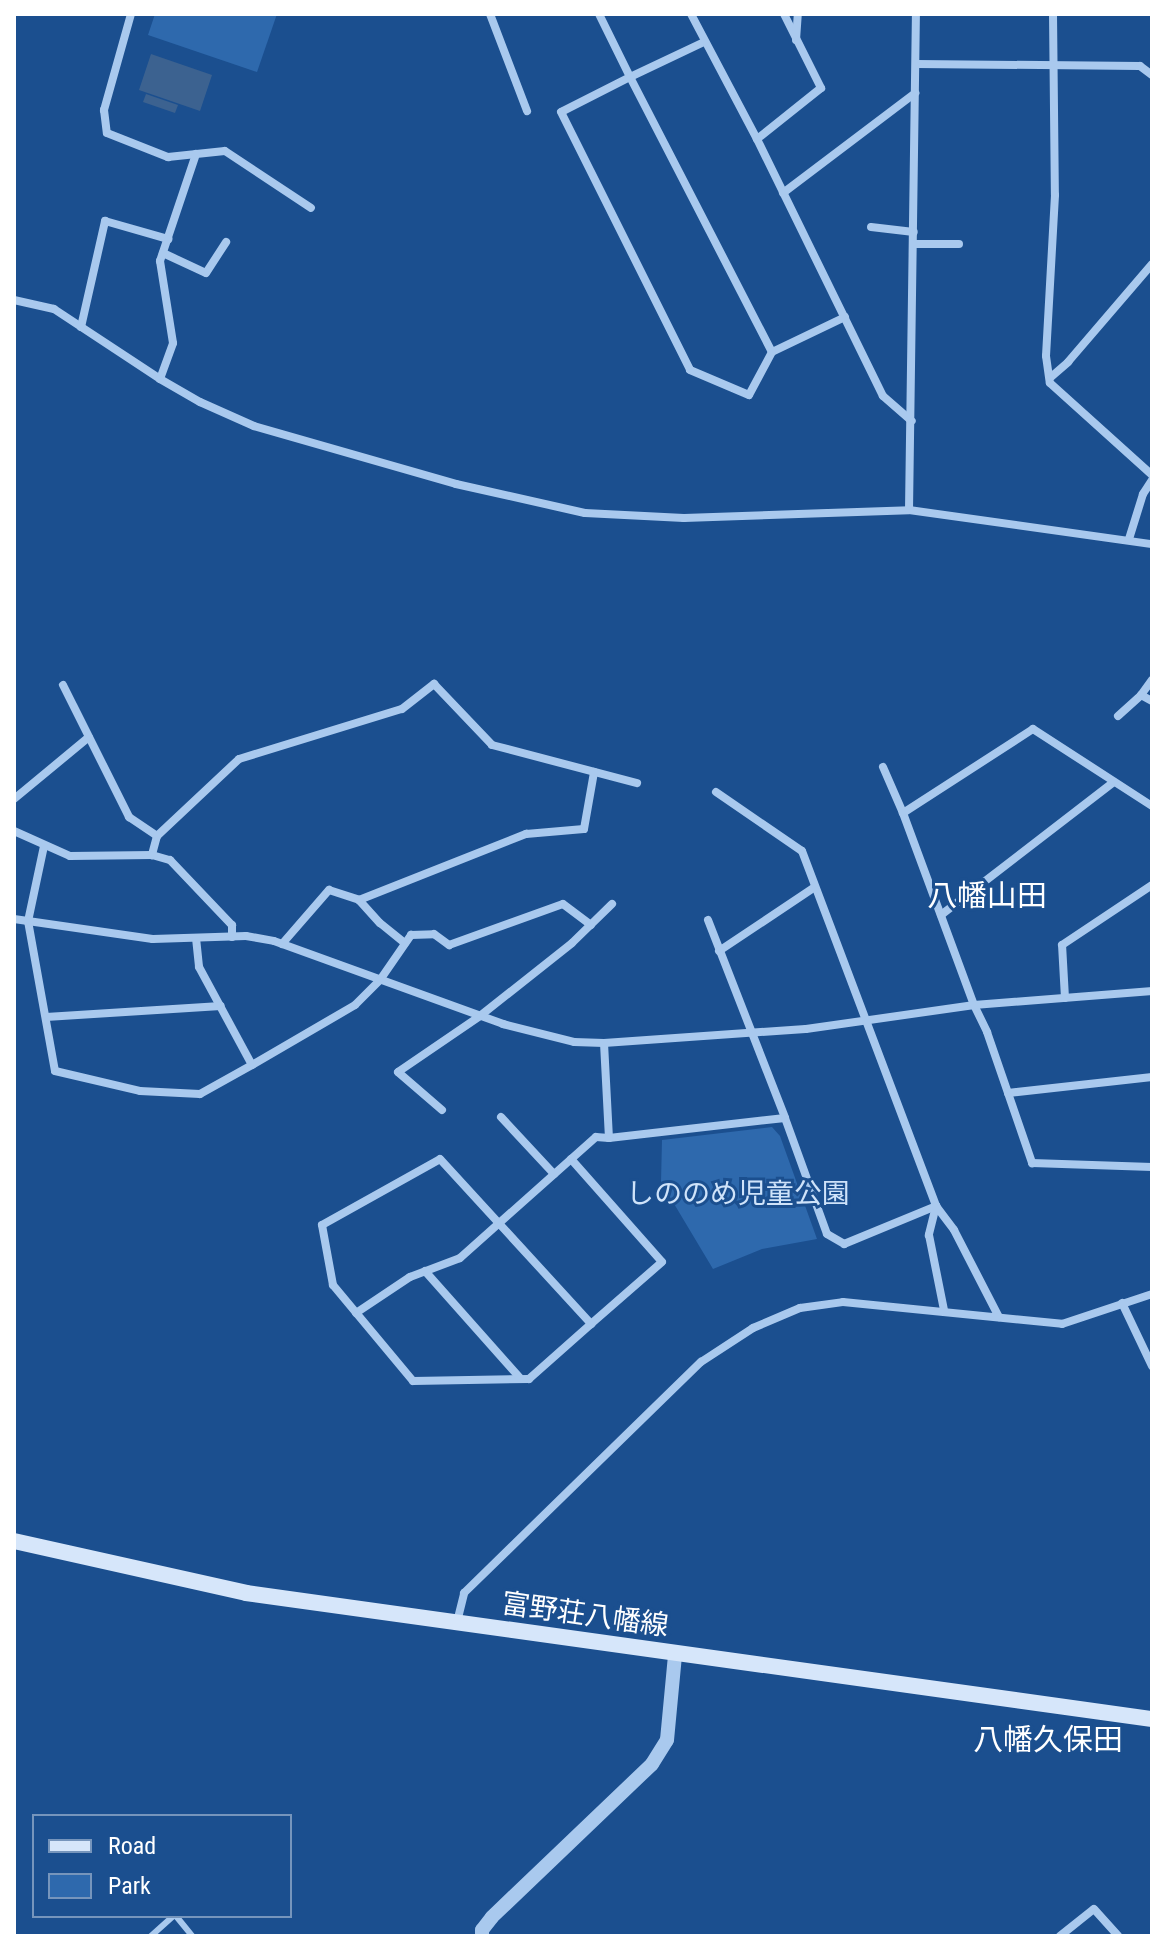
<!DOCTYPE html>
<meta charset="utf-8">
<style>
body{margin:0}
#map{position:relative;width:1166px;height:1950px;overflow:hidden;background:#1b4f8f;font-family:"Roboto Condensed","Noto Sans JP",sans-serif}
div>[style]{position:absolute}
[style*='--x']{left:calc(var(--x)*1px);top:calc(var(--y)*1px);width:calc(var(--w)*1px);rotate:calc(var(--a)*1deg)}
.green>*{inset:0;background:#2e69ad}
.water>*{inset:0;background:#3c6290}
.service>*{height:6px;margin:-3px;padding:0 3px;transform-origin:3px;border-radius:3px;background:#a9c9ee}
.minor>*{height:8px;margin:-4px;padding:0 4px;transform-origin:4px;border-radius:4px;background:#a9c9ee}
.tertiary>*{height:14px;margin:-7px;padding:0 7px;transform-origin:7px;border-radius:7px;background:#a9c9ee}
.secondary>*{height:16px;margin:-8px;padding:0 8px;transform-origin:8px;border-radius:8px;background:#d6e6fa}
span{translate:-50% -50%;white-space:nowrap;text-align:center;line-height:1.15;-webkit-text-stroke:6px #1b4f8f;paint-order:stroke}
.park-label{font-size:28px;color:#cfe3fa}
.street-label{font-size:28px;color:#fff}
.neighbourhood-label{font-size:30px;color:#fff}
.frame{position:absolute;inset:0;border:16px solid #fff;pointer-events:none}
.legend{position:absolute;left:32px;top:1814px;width:260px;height:104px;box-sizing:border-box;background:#1b4f8f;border:2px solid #7695bc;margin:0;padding:10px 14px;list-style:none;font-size:24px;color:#fff}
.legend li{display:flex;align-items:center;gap:16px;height:40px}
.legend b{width:40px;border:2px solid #7695bc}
</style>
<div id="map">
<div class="green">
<i style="clip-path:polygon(155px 14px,277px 14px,257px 72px,148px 35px)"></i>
<i style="clip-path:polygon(772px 1127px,780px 1136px,817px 1239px,762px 1249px,713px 1269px,661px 1182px,662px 1140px)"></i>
</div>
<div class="water">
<i style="clip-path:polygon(151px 54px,212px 75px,200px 111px,139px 90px)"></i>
<i style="clip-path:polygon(146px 94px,178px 105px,175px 113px,143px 102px)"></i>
</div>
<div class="service">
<i style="--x:176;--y:1916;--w:26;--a:51"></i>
<i style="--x:151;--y:1936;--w:30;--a:-42"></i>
</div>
<div class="minor">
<i style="--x:131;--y:14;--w:100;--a:105.7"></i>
<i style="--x:104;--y:110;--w:23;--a:83"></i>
<i style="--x:107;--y:133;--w:66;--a:21.5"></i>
<i style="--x:168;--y:157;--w:57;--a:-6"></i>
<i style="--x:225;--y:151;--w:103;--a:33.5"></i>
<i style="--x:490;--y:14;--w:104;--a:69.1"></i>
<i style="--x:599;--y:14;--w:70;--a:63.8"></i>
<i style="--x:630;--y:77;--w:77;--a:153.1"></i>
<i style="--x:561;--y:112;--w:288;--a:63.4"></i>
<i style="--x:690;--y:370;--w:64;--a:23"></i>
<i style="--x:749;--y:395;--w:49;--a:-61.9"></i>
<i style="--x:772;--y:352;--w:81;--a:-25.6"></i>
<i style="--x:691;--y:14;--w:141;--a:62.2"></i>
<i style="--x:784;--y:14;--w:83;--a:63.4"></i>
<i style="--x:821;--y:88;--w:82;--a:141.4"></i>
<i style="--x:757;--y:139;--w:286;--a:63.9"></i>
<i style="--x:883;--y:396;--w:38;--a:41"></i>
<i style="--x:1053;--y:14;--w:181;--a:89.4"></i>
<i style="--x:1055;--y:195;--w:161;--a:93.2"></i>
<i style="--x:1046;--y:356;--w:27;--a:82"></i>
<i style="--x:1050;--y:383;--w:137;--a:42"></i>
<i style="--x:796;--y:40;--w:26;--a:-86"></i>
<i style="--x:704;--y:42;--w:82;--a:154.7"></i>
<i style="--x:630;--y:77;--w:309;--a:62.7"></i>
<i style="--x:916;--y:64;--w:224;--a:0.5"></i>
<i style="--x:1140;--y:66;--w:15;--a:37"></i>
<i style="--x:783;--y:193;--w:166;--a:-37.1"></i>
<i style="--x:871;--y:227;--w:43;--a:6.6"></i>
<i style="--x:914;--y:244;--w:45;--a:0"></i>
<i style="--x:163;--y:253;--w:47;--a:24.9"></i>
<i style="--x:206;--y:273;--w:37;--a:-57"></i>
<i style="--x:14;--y:300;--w:41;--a:12.7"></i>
<i style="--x:54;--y:309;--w:127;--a:33.4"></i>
<i style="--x:160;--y:379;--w:46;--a:29.9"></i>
<i style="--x:200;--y:402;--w:59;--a:24"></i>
<i style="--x:254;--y:426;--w:210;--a:16"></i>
<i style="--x:456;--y:484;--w:132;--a:12.7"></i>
<i style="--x:585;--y:513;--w:99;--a:2.9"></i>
<i style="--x:684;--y:518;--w:225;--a:-2"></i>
<i style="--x:909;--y:510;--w:245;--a:8"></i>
<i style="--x:81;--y:327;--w:109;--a:-77.2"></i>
<i style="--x:105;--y:221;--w:66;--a:15.9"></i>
<i style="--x:1051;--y:377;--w:23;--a:-41"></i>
<i style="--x:1068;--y:362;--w:129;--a:-49.4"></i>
<i style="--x:160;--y:379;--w:38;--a:-70"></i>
<i style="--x:173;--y:343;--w:83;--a:-99"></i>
<i style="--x:160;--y:261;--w:113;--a:-71.4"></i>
<i style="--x:909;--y:510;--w:496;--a:-89.2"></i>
<i style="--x:1129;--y:539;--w:47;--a:-72.7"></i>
<i style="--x:1143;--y:494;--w:17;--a:-57"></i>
<i style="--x:63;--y:685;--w:148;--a:63.4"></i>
<i style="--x:129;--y:817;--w:34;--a:34"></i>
<i style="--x:157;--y:836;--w:20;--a:105"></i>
<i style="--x:1141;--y:695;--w:19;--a:-54"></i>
<i style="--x:1118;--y:716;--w:31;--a:-42"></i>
<i style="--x:1141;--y:695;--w:13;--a:29"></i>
<i style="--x:883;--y:767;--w:50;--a:66.5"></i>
<i style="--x:716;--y:792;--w:104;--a:34.5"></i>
<i style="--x:802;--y:851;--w:379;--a:69.3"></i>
<i style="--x:936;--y:1206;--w:30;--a:104"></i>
<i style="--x:929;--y:1235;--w:76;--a:78.7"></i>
<i style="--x:14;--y:799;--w:97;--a:-39.6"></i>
<i style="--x:1152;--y:806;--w:142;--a:-147.1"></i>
<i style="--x:1033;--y:729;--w:155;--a:147.1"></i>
<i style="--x:903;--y:813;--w:205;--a:69.7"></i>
<i style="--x:974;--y:1005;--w:30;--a:64"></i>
<i style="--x:987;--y:1032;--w:139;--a:71"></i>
<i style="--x:1032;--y:1163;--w:120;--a:1.9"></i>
<i style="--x:14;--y:831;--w:61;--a:24.1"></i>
<i style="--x:70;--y:856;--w:82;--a:-0.7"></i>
<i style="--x:152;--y:855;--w:19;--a:16"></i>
<i style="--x:170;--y:860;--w:90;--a:46.4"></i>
<i style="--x:232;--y:925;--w:12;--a:90"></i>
<i style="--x:157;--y:836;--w:112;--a:-43.2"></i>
<i style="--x:239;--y:759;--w:170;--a:-17.1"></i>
<i style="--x:402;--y:709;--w:41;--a:-38"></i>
<i style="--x:434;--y:684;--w:84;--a:46.4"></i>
<i style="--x:492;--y:745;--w:150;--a:14.7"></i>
<i style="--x:44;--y:846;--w:77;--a:102"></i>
<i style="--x:28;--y:921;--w:152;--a:79.8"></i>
<i style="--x:55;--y:1071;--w:87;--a:13.2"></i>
<i style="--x:140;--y:1091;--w:60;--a:2.9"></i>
<i style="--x:200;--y:1094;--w:60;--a:-29.1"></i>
<i style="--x:252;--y:1065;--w:119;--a:-30.2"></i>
<i style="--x:355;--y:1005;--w:35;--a:-45"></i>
<i style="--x:380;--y:980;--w:55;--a:-55.4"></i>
<i style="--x:411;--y:935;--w:23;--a:-2"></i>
<i style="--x:434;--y:934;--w:19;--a:36"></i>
<i style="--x:449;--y:945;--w:121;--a:-19.8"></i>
<i style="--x:563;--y:904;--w:35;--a:37"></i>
<i style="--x:359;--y:900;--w:180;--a:-21.6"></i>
<i style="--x:526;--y:834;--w:58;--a:-4.9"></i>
<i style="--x:584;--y:829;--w:58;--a:-80"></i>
<i style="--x:941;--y:915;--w:218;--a:-37.6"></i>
<i style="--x:14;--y:919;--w:140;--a:8.2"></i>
<i style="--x:153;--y:939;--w:93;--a:-1.8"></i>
<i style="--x:246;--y:936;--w:28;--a:10"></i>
<i style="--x:274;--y:941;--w:244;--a:19.9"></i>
<i style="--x:503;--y:1024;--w:73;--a:14.2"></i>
<i style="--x:574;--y:1042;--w:30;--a:2"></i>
<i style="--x:604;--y:1043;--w:202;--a:-4"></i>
<i style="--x:806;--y:1029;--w:170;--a:-8.1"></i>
<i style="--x:974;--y:1005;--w:179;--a:-4.5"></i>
<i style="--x:708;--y:920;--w:212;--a:68.7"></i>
<i style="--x:196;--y:938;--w:29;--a:84"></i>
<i style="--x:199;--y:967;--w:111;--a:61.6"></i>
<i style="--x:282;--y:944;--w:72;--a:-49"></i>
<i style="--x:329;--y:890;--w:32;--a:18"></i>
<i style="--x:359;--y:900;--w:31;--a:48"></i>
<i style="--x:380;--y:923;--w:32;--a:39"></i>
<i style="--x:719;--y:951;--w:115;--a:-33.7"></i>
<i style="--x:1065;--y:998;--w:53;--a:-93.2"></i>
<i style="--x:1062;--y:945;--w:108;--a:-33.7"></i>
<i style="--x:46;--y:1017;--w:175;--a:-3.6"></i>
<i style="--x:604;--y:1043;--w:95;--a:87"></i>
<i style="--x:609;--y:1138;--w:177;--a:-6.5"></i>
<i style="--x:785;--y:1118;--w:123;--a:70.1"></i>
<i style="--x:827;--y:1234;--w:20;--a:30"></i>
<i style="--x:844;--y:1244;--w:100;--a:-22.4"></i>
<i style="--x:936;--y:1206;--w:30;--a:53"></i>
<i style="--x:954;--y:1230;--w:98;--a:62.7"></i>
<i style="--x:1008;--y:1093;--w:145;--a:-6.3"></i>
<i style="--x:442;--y:1110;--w:58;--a:-139.2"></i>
<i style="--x:398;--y:1072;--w:99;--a:-34.3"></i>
<i style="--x:480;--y:1016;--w:117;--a:-38.4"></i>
<i style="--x:572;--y:943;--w:56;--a:-44.3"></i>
<i style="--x:501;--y:1117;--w:78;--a:47.1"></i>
<i style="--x:571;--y:1159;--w:137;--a:48.5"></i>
<i style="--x:662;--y:1262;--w:94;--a:138.9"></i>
<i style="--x:591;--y:1324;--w:83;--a:138.4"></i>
<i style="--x:529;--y:1379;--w:116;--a:179"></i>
<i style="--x:413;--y:1381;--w:125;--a:-129.8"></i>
<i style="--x:333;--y:1285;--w:61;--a:-100.4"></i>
<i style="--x:322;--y:1225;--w:135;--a:-29.2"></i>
<i style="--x:440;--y:1159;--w:224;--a:47.5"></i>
<i style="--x:425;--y:1271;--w:144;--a:48.4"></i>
<i style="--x:1122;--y:1303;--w:70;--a:64.5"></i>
<i style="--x:356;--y:1313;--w:65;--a:-33.7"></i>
<i style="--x:410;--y:1277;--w:53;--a:-20.8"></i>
<i style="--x:460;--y:1258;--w:182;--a:-41.7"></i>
<i style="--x:596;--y:1137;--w:13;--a:4"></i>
<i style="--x:457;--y:1622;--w:30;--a:-76"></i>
<i style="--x:464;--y:1593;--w:331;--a:-44.3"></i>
<i style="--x:701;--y:1362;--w:62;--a:-33.2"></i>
<i style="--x:753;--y:1328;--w:51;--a:-23.1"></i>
<i style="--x:800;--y:1308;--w:43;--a:-7.9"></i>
<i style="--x:843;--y:1302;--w:220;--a:5.7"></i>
<i style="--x:1062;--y:1324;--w:95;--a:-18.4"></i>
<i style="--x:1060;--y:1936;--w:43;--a:-38.5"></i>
<i style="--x:1094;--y:1909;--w:36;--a:48"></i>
</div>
<div class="tertiary">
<i style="--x:482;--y:1936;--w:6;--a:-90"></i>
<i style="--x:482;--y:1930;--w:16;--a:-52"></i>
<i style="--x:492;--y:1917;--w:221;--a:-43.7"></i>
<i style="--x:652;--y:1764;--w:28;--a:-58"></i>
<i style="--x:667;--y:1740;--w:85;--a:-84.6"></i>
</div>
<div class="secondary">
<i style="--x:14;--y:1541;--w:238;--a:12.6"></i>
<i style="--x:246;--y:1593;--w:915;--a:7.92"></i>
</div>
<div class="park-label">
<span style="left:738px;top:1194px">しののめ児童公園</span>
</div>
<div class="street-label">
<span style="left:585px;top:1615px;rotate:8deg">富野荘八幡線</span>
</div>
<div class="neighbourhood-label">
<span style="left:987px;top:896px">八幡山田</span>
<span style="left:1048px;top:1740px">八幡久保田</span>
</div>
<div class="frame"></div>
<ul class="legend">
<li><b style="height:10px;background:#d6e6fa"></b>Road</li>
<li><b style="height:22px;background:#2e69ad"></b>Park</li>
</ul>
</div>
